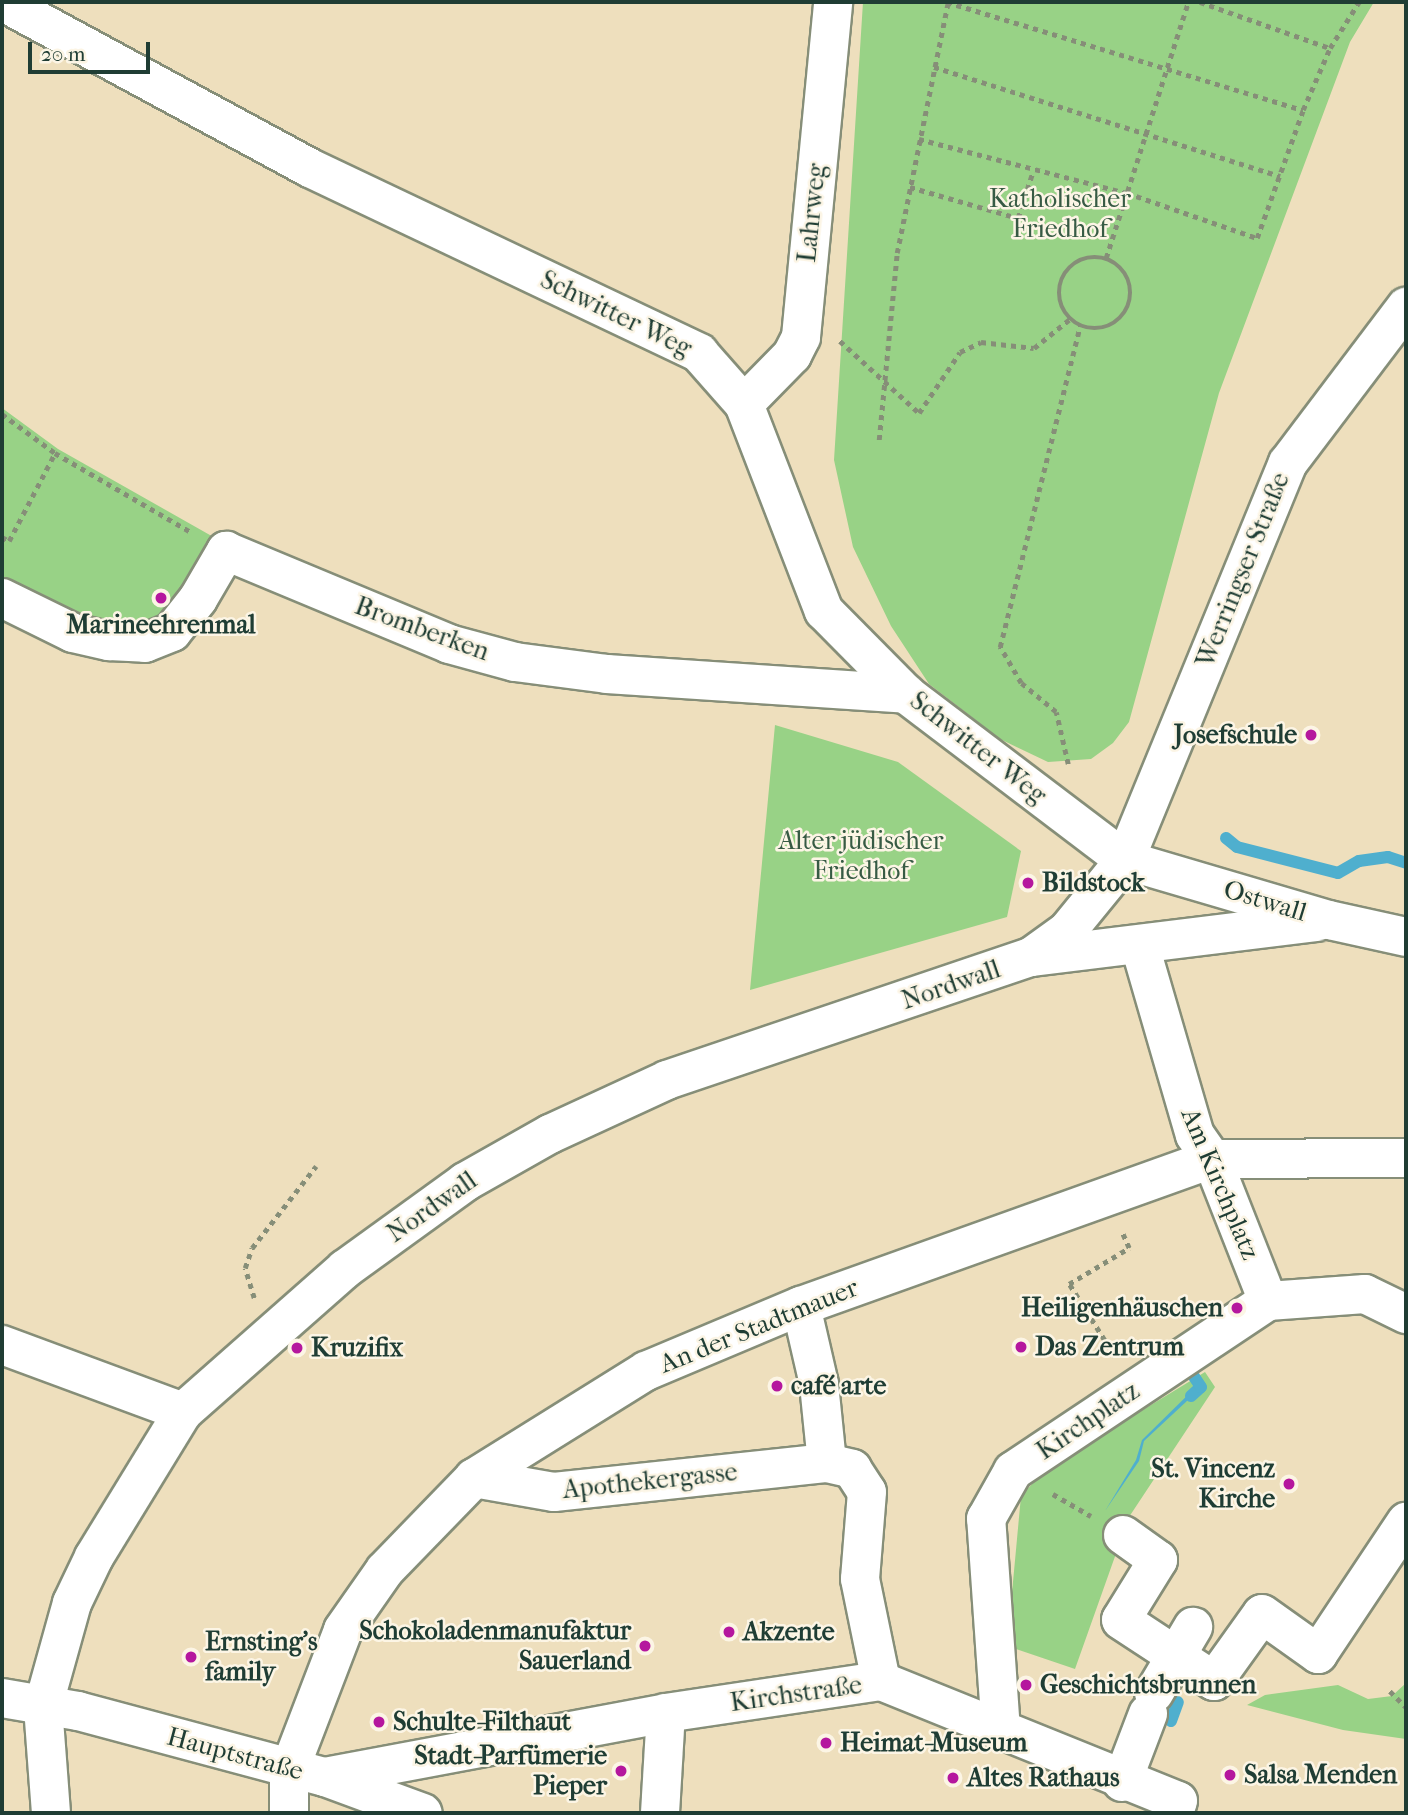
<!DOCTYPE html>
<meta charset="utf-8">
<style>
body{margin:0}
#map{position:relative;width:1408px;height:1815px;overflow:hidden;background:#eedfbd;font-family:"IM FELL French Canon",serif}
div>[style]{position:absolute}
[style*='--x']{left:calc(var(--x)*1px);top:calc(var(--y)*1px);width:calc(var(--w)*1px);rotate:calc(var(--a)*1deg)}
.green>*{inset:0;background:#98d286}
.water>*{inset:0;background:#4fafce}
.stream>*{height:12px;margin:-6px;padding:0 6px;transform-origin:6px;border-radius:6px;background:#4fafce}
.path>*{height:4.5px;margin-top:-2.25px;transform-origin:0;background:repeating-linear-gradient(90deg,#868e78 0 5px,transparent 0 10px)}
.path>.ring{margin:-2.25px;padding:0;box-sizing:content-box;background:none;border:4.5px solid #868e78;border-radius:50%}
.roads{filter:drop-shadow(2px 0 #868e78) drop-shadow(-2px 0 #868e78) drop-shadow(0 2px #868e78) drop-shadow(0 -2px #868e78)}
.street>*{height:38px;margin:-19px;padding:0 19px;transform-origin:19px;border-radius:19px;background:#fff}
.dots>*{width:19px;height:19px;translate:-50% -50%;box-sizing:border-box;border:4px solid #fcf5e5;border-radius:50%}
span{translate:-50% -50%;white-space:nowrap;text-align:center;line-height:1.15;-webkit-text-stroke:5px #fcf5e5;paint-order:stroke}
.park-label{font-size:26px;color:#375b44}
.street-label{font-size:26px;color:#1f3d34}
.poi-label{font-size:26px;color:#1f3d34;font-weight:700}
.right{translate:-100% -50%;text-align:right}
.left{translate:0 -50%;text-align:left}
.frame{position:absolute;inset:0;border:4px solid #1f3d34;pointer-events:none}
.scale{position:absolute;left:28px;top:42px;width:122px;height:32px;box-sizing:border-box;border:4px solid #1f3d34;border-top:0;padding-left:9px;font-size:21px;line-height:24px;white-space:nowrap;color:#1f3d34;-webkit-text-stroke:5px #fcf5e5;paint-order:stroke}
</style>
<div id="map">
<div class="green">
<i style="clip-path:polygon(863px 2px,1374px 2px,1350px 42px,1219px 393px,1129px 722px,1113px 743px,1091px 759px,1048px 762px,1000px 739px,929px 684px,891px 626px,853px 547px,834px 460px)"></i>
<i style="clip-path:polygon(2px 408px,58px 449px,224px 543px,195px 597px,141px 638px,2px 592px)"></i>
<i style="clip-path:polygon(775px 725px,898px 762px,1021px 851px,1007px 917px,750px 990px)"></i>
<i style="clip-path:polygon(1205px 1372px,1215px 1387px,1129px 1517px,1075px 1669px,1007px 1646px,1021px 1496px,1046px 1469px)"></i>
<i style="clip-path:polygon(1406px 1683px,1406px 1739px,1343px 1730px,1247px 1705px,1265px 1695px,1338px 1685px,1368px 1699px,1392px 1696px)"></i>
</div>
<div class="water">
<i style="clip-path:polygon(1200px 1383px,1202px 1387px,1144px 1441px,1139px 1461px,1105px 1511px,1136px 1460px,1142px 1440px)"></i>
</div>
<div class="stream">
<i style="--x:1226;--y:838;--w:14;--a:39"></i>
<i style="--x:1237;--y:847;--w:104;--a:14.4"></i>
<i style="--x:1338;--y:873;--w:24;--a:-30"></i>
<i style="--x:1359;--y:861;--w:29;--a:-8"></i>
<i style="--x:1388;--y:857;--w:19;--a:18"></i>
<i style="--x:1191;--y:1396;--w:13;--a:-42"></i>
<i style="--x:1201;--y:1387;--w:18;--a:-124"></i>
<i style="--x:1171;--y:1721;--w:20;--a:-70"></i>
</div>
<div class="path">
<i style="--x:947;--y:2;--w:372;--a:16.9"></i>
<i style="--x:1200;--y:2;--w:138;--a:19.5"></i>
<i style="--x:934;--y:67;--w:363;--a:17.5"></i>
<i style="--x:919;--y:139;--w:215;--a:14.6"></i>
<i style="--x:1127;--y:193;--w:138;--a:19.1"></i>
<i style="--x:1257;--y:238;--w:136;--a:-70.2"></i>
<i style="--x:1303;--y:110;--w:68;--a:-66.5"></i>
<i style="--x:1330;--y:48;--w:54;--a:-57.8"></i>
<i style="--x:910;--y:187;--w:112;--a:16"></i>
<i style="--x:1018;--y:218;--w:49;--a:-72.3"></i>
<i class="ring" style="left:1059px;top:257px;width:67.5px;height:67.5px"></i>
<i style="--x:1106;--y:258;--w:269;--a:-72.2"></i>
<i style="--x:840;--y:341;--w:107;--a:42.3"></i>
<i style="--x:919;--y:413;--w:73;--a:-56.1"></i>
<i style="--x:960;--y:352;--w:23;--a:-25"></i>
<i style="--x:981;--y:342;--w:53;--a:6.5"></i>
<i style="--x:1034;--y:348;--w:46;--a:-38.9"></i>
<i style="--x:2;--y:414;--w:66;--a:36.3"></i>
<i style="--x:55;--y:453;--w:157;--a:30.2"></i>
<i style="--x:879;--y:440;--w:188;--a:-84.5"></i>
<i style="--x:897;--y:253;--w:256;--a:-78.5"></i>
<i style="--x:2;--y:537;--w:8;--a:30"></i>
<i style="--x:9;--y:541;--w:99;--a:-62.4"></i>
<i style="--x:1068;--y:764;--w:53;--a:-103"></i>
<i style="--x:1056;--y:712;--w:45;--a:-140.4"></i>
<i style="--x:1021;--y:683;--w:42;--a:-120.3"></i>
<i style="--x:1000;--y:647;--w:331;--a:-76"></i>
<i style="--x:254;--y:1298;--w:31;--a:-107"></i>
<i style="--x:245;--y:1268;--w:21;--a:-71"></i>
<i style="--x:252;--y:1248;--w:104;--a:-52"></i>
<i style="--x:1115;--y:1357;--w:86;--a:-122.2"></i>
<i style="--x:1069;--y:1284;--w:70;--a:-31"></i>
<i style="--x:1129;--y:1248;--w:17;--a:-114"></i>
<i style="--x:1053;--y:1494;--w:44;--a:30.1"></i>
<i style="--x:1390;--y:1691;--w:23;--a:45"></i>
</div>
<div class="roads">
<div class="street">
<i style="--x:3;--y:2;--w:349;--a:28.4"></i>
<i style="--x:310;--y:168;--w:431;--a:25.4"></i>
<i style="--x:699;--y:353;--w:68;--a:48.6"></i>
<i style="--x:744;--y:404;--w:222;--a:68.9"></i>
<i style="--x:824;--y:611;--w:117;--a:45.3"></i>
<i style="--x:906;--y:694;--w:275;--a:37.2"></i>
<i style="--x:1125;--y:860;--w:213;--a:16.4"></i>
<i style="--x:1329;--y:920;--w:79;--a:12.4"></i>
<i style="--x:744;--y:404;--w:69;--a:-45.6"></i>
<i style="--x:792;--y:355;--w:20;--a:-63"></i>
<i style="--x:801;--y:337;--w:337;--a:-84.5"></i>
<i style="--x:2;--y:598;--w:79;--a:26.2"></i>
<i style="--x:73;--y:633;--w:37;--a:13"></i>
<i style="--x:109;--y:641;--w:36;--a:3"></i>
<i style="--x:145;--y:643;--w:29;--a:-22"></i>
<i style="--x:172;--y:632;--w:42;--a:-51.8"></i>
<i style="--x:198;--y:599;--w:56;--a:-59.7"></i>
<i style="--x:226;--y:551;--w:242;--a:22.6"></i>
<i style="--x:449;--y:644;--w:68;--a:15.3"></i>
<i style="--x:515;--y:662;--w:93;--a:7.4"></i>
<i style="--x:607;--y:674;--w:300;--a:3.8"></i>
<i style="--x:1140;--y:946;--w:197;--a:73.8"></i>
<i style="--x:1195;--y:1135;--w:29;--a:55"></i>
<i style="--x:1212;--y:1159;--w:153;--a:68.5"></i>
<i style="--x:1031;--y:957;--w:44;--a:-35.8"></i>
<i style="--x:1067;--y:931;--w:92;--a:-50.8"></i>
<i style="--x:1125;--y:860;--w:429;--a:-67.7"></i>
<i style="--x:1288;--y:463;--w:196;--a:-52.9"></i>
<i style="--x:801;--y:1306;--w:80;--a:77"></i>
<i style="--x:819;--y:1384;--w:79;--a:84.2"></i>
<i style="--x:827;--y:1463;--w:26;--a:13"></i>
<i style="--x:852;--y:1469;--w:27;--a:57"></i>
<i style="--x:867;--y:1492;--w:87;--a:94.6"></i>
<i style="--x:860;--y:1579;--w:104;--a:78.4"></i>
<i style="--x:2;--y:1345;--w:193;--a:20.3"></i>
<i style="--x:474;--y:1478;--w:81;--a:9.9"></i>
<i style="--x:554;--y:1492;--w:275;--a:-6.1"></i>
<i style="--x:1123;--y:1535;--w:43;--a:35.5"></i>
<i style="--x:1158;--y:1560;--w:70;--a:121.7"></i>
<i style="--x:1121;--y:1620;--w:111;--a:33.3"></i>
<i style="--x:1214;--y:1681;--w:82;--a:-54.4"></i>
<i style="--x:1262;--y:1614;--w:69;--a:35.5"></i>
<i style="--x:1318;--y:1654;--w:159;--a:-56.3"></i>
<i style="--x:1154;--y:1693;--w:77;--a:-59.4"></i>
<i style="--x:2;--y:1698;--w:77;--a:9.7"></i>
<i style="--x:78;--y:1711;--w:256;--a:15"></i>
<i style="--x:325;--y:1777;--w:104;--a:20.2"></i>
<i style="--x:1001;--y:1731;--w:213;--a:-94"></i>
<i style="--x:986;--y:1519;--w:55;--a:-60.6"></i>
<i style="--x:1013;--y:1471;--w:306;--a:-33.7"></i>
<i style="--x:1268;--y:1301;--w:97;--a:-4.1"></i>
<i style="--x:1365;--y:1294;--w:46;--a:26"></i>
<i style="--x:325;--y:1777;--w:347;--a:-10.6"></i>
<i style="--x:666;--y:1713;--w:217;--a:-8.5"></i>
<i style="--x:881;--y:1681;--w:320;--a:22"></i>
<i style="--x:1178;--y:1801;--w:13;--a:108"></i>
<i style="--x:1122;--y:1782;--w:73;--a:-69.1"></i>
<i style="--x:51;--y:1813;--w:106;--a:-94.3"></i>
<i style="--x:43;--y:1707;--w:108;--a:-74.4"></i>
<i style="--x:72;--y:1603;--w:51;--a:-64.4"></i>
<i style="--x:94;--y:1557;--w:170;--a:-58.5"></i>
<i style="--x:183;--y:1412;--w:216;--a:-41.4"></i>
<i style="--x:345;--y:1269;--w:148;--a:-35.9"></i>
<i style="--x:465;--y:1182;--w:98;--a:-29.5"></i>
<i style="--x:550;--y:1134;--w:129;--a:-24.8"></i>
<i style="--x:667;--y:1080;--w:384;--a:-18.7"></i>
<i style="--x:1031;--y:957;--w:288;--a:-7"></i>
<i style="--x:289;--y:1813;--w:42;--a:-90"></i>
<i style="--x:289;--y:1771;--w:151;--a:-69"></i>
<i style="--x:343;--y:1630;--w:73;--a:-55"></i>
<i style="--x:385;--y:1570;--w:128;--a:-45.9"></i>
<i style="--x:474;--y:1478;--w:203;--a:-31.9"></i>
<i style="--x:646;--y:1371;--w:168;--a:-22.8"></i>
<i style="--x:801;--y:1306;--w:436;--a:-19.7"></i>
<i style="--x:1212;--y:1159;--w:194;--a:-0.3"></i>
<i style="--x:660;--y:1813;--w:100;--a:-86.6"></i>
</div>
</div>
<div class="dots">
<i style="left:161px;top:598px;background:#b5179e"></i>
<i style="left:1311px;top:735px;background:#b5179e"></i>
<i style="left:1028px;top:883px;background:#b5179e"></i>
<i style="left:1237px;top:1308px;background:#b5179e"></i>
<i style="left:1021px;top:1347px;background:#b5179e"></i>
<i style="left:297px;top:1348px;background:#b5179e"></i>
<i style="left:777px;top:1386px;background:#b5179e"></i>
<i style="left:1289px;top:1484px;background:#b5179e"></i>
<i style="left:729px;top:1632px;background:#b5179e"></i>
<i style="left:645px;top:1646px;background:#b5179e"></i>
<i style="left:191px;top:1657px;background:#b5179e"></i>
<i style="left:1026px;top:1685px;background:#b5179e"></i>
<i style="left:379px;top:1722px;background:#b5179e"></i>
<i style="left:826px;top:1743px;background:#b5179e"></i>
<i style="left:621px;top:1771px;background:#b5179e"></i>
<i style="left:1230px;top:1775px;background:#b5179e"></i>
<i style="left:953px;top:1778px;background:#b5179e"></i>
</div>
<div class="park-label">
<span style="left:1060px;top:214px">Katholischer<br>Friedhof</span>
<span style="left:861px;top:856px">Alter jüdischer<br>Friedhof</span>
</div>
<div class="street-label">
<span style="left:812px;top:213px;rotate:-84deg">Lahrweg</span>
<span style="left:616px;top:314px;rotate:26deg">Schwitter Weg</span>
<span style="left:1243px;top:570px;rotate:-68deg">Werringser Straße</span>
<span style="left:422px;top:629px;rotate:20deg">Bromberken</span>
<span style="left:978px;top:748px;rotate:38deg">Schwitter Weg</span>
<span style="left:1265px;top:901px;rotate:17deg">Ostwall</span>
<span style="left:951px;top:985px;rotate:-19deg">Nordwall</span>
<span style="left:1220px;top:1184px;rotate:67deg">Am Kirchplatz</span>
<span style="left:432px;top:1207px;rotate:-35deg">Nordwall</span>
<span style="left:759px;top:1326px;rotate:-22deg">An der Stadtmauer</span>
<span style="left:1088px;top:1421px;rotate:-34deg">Kirchplatz</span>
<span style="left:650px;top:1481px;rotate:-6deg">Apothekergasse</span>
<span style="left:796px;top:1694px;rotate:-8deg">Kirchstraße</span>
<span style="left:235px;top:1754px;rotate:15deg">Hauptstraße</span>
</div>
<div class="poi-label">
<span style="left:161px;top:625px">Marineehrenmal</span>
<span class="right" style="left:1297px;top:735px">Josefschule</span>
<span class="left" style="left:1042px;top:883px">Bildstock</span>
<span class="right" style="left:1223px;top:1308px">Heiligenhäuschen</span>
<span class="left" style="left:1035px;top:1347px">Das Zentrum</span>
<span class="left" style="left:311px;top:1348px">Kruzifix</span>
<span class="left" style="left:791px;top:1386px">café arte</span>
<span class="right" style="left:1275px;top:1484px">St. Vincenz<br>Kirche</span>
<span class="right" style="left:631px;top:1646px">Schokoladenmanufaktur<br>Sauerland</span>
<span class="left" style="left:743px;top:1632px">Akzente</span>
<span class="left" style="left:205px;top:1657px">Ernsting's<br>family</span>
<span class="left" style="left:1040px;top:1685px">Geschichtsbrunnen</span>
<span class="left" style="left:393px;top:1722px">Schulte-Filthaut</span>
<span class="left" style="left:840px;top:1743px">Heimat-Museum</span>
<span class="right" style="left:607px;top:1771px">Stadt-Parfümerie<br>Pieper</span>
<span class="left" style="left:1244px;top:1775px">Salsa Menden</span>
<span class="left" style="left:967px;top:1778px">Altes Rathaus</span>
</div>
<div class="frame"></div>
<div class="scale">20 m</div>
</div>
